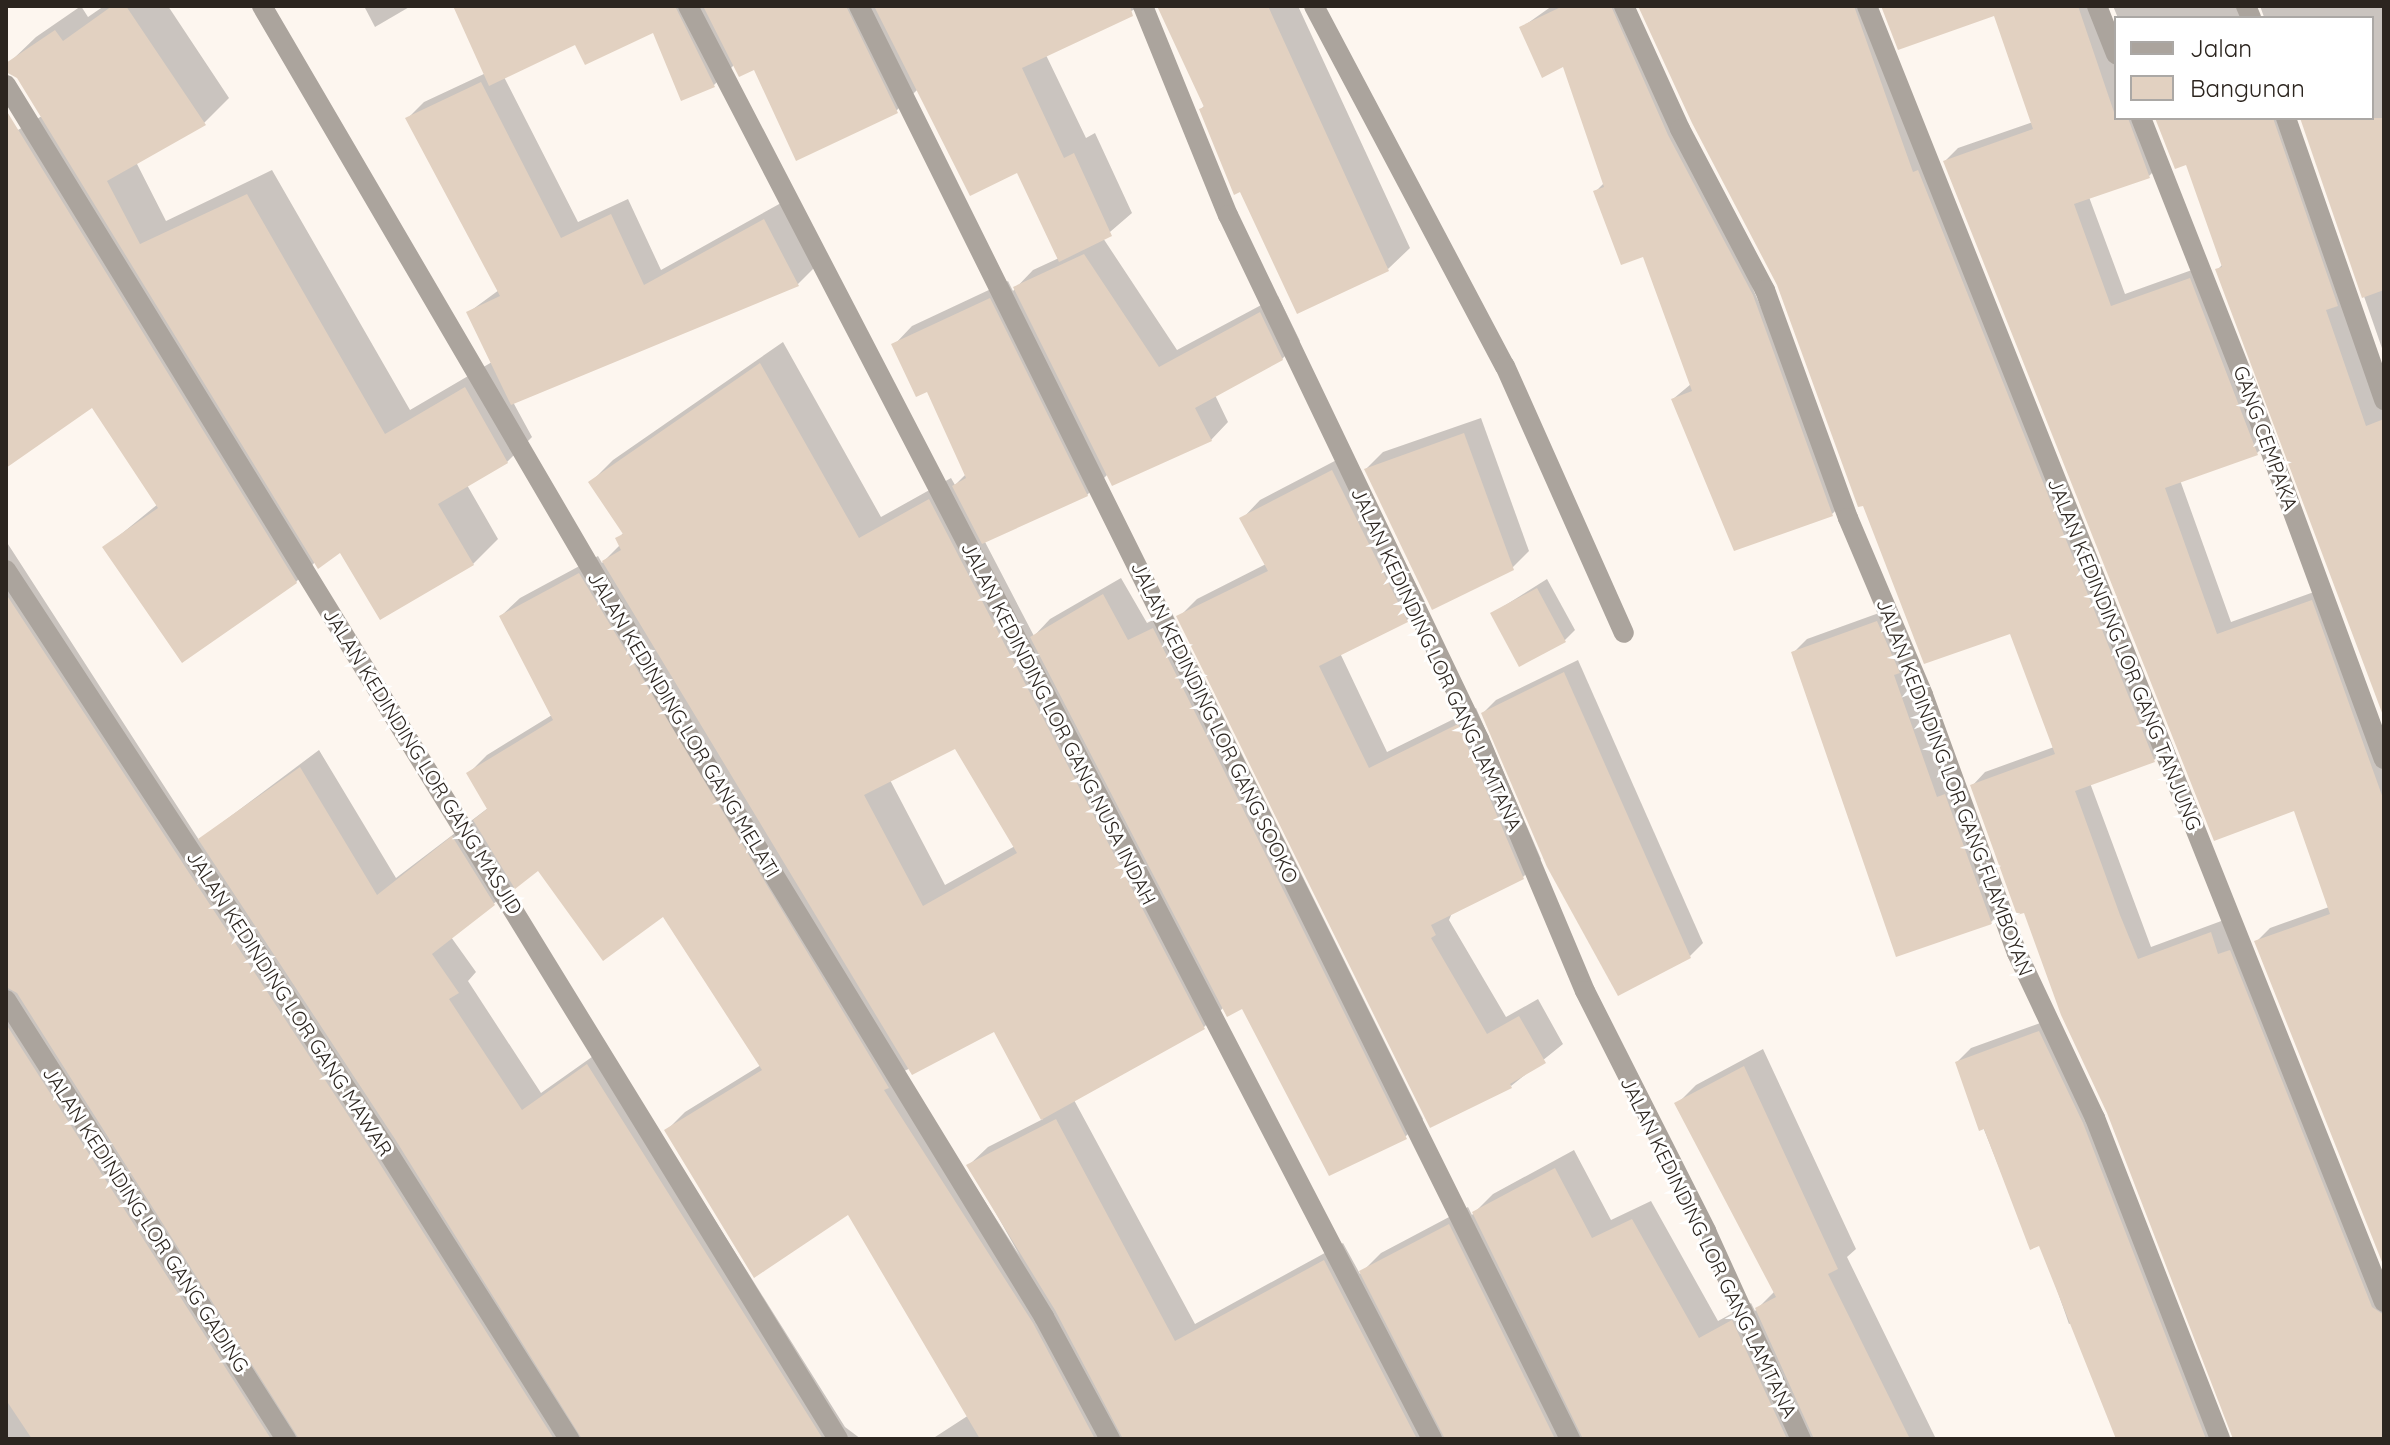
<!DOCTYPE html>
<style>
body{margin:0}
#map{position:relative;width:2390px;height:1445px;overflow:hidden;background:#fdf6ef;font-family:Quicksand,sans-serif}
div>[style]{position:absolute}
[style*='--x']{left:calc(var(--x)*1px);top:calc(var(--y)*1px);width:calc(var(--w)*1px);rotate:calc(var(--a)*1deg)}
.shadow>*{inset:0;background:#0003}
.building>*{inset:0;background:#e2d1c1}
.street>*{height:20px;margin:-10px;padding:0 10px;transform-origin:10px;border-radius:10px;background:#aba49d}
span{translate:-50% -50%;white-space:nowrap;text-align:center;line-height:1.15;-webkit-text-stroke:6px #fff;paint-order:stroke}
.street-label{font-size:20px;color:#2c251f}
.frame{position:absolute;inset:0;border:8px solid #2c251f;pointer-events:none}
.legend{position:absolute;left:2114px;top:16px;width:260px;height:104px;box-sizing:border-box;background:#fff;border:2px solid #aba8a5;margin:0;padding:10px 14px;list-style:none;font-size:24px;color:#2c251f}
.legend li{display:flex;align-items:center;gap:16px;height:40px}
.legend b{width:40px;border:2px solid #aba8a5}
</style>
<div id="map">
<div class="shadow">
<i style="clip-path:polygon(evenodd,81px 6px,88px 17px,104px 6px,168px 6px,229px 98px,204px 123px,136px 162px,166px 221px,272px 170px,410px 410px,492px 362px,469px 312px,499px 290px,407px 119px,424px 102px,486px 73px,455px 6px,1141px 6px,1046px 55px,1086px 138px,1095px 133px,1132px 213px,1103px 238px,1177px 350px,1278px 296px,1300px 341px,1282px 359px,1215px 395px,1228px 422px,1211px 440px,1108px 474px,1087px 495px,984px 540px,1034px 636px,1050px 619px,1121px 578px,1147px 623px,1171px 611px,1423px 1119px,1405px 1137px,1243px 1006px,1224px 1007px,1203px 1028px,1074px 1100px,1195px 1324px,1343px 1243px,1360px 1274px,1381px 1253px,1468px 1207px,1472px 1215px,1493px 1194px,1574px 1150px,1611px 1220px,1651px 1201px,1718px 1321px,1751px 1303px,1755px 1311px,1775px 1291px,1677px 1104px,1696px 1085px,1763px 1049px,1856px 1249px,1847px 1257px,1936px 1439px,932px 1439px,969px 1415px,849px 1212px,666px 1131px,685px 1112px,761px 1065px,664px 914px,539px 868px,451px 937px,476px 972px,468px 981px,541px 1093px,606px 1047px,845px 1427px,861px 1439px,6px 1439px,6px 541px,199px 840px,319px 750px,396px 878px,488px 808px,468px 774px,487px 755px,552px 715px,501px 616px,520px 598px,598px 556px,602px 563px,620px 545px,618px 539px,624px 532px,591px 482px,613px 460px,783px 342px,881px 517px,951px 478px,955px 485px,966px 474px,928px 390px,894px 345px,912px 326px,1008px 281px,1013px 291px,1033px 270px,1059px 258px,1018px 171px,917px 90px,896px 111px,735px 64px,714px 85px,682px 98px,655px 30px,576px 42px,504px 77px,578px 222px,628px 199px,661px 270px,781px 203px,815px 267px,798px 284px,513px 402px,532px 437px,507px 462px,467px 485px,498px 539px,473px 564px,341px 550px,316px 561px,296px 582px,104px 548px,158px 504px,93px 406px,6px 466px,6px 137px,42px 116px,10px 62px,36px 37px,81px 6px,956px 746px,1015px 846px,945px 885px,890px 780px,956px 746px,81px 6px,995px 1029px,1043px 1119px,988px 1147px,969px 1165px,1020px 1256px,902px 1072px,995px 1029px)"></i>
<i style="clip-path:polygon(364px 6px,411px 6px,375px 27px)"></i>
<i style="clip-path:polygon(1160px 6px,1298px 6px,1410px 248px,1388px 269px,1298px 312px,1201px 109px,1205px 105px)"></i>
<i style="clip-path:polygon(1552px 6px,1629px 6px,1846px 501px,1832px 514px,1673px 399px,1691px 384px,1644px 254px,1595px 192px,1605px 182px,1564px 65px,1521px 28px)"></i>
<i style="clip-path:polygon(1640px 6px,1871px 6px,2167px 747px,2154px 760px,2090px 783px,2151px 947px,2224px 920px,2384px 1291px,2384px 1439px,2252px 1439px,1972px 786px,1985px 772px,2054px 747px,2011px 631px,1778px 283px)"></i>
<i style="clip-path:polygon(1883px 6px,2101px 6px,2116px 43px,2116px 118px,2145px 118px,2163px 162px,2149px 176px,2089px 197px,2125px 294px,2203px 266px,2270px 440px,2257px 453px,2180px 480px,2231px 622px,2325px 588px,2384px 748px,2384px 1262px,2256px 942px,2270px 928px,2329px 907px,2295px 809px,1945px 161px,1958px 148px,2033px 122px,1996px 13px)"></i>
<i style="clip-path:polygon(2113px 6px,2251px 6px,2256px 15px,2264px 17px,2260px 6px,2384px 6px,2384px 354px,2302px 118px,2372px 118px,2372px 18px,2118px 18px)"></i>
<i style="clip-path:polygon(2157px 118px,2290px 118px,2384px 389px,2384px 716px,2217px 270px,2223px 264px,2188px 162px)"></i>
<i style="clip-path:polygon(1481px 418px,1529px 551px,1512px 568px,1366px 469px,1383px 452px)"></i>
<i style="clip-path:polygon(1350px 453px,1425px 602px,1407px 620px,1340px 653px,1387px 752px,1476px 708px,1541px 859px,1523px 877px,1452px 913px,1449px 920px,1506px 1017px,1538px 999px,1563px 1044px,1511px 1086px,1179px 617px,1197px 599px,1266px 564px,1242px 519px,1260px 500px)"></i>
<i style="clip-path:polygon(1547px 579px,1575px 630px,1564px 641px,1493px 613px)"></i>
<i style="clip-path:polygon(1890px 609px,2004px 909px,1991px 922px,1898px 955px,1794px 652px,1807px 639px)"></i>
<i style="clip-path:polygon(1578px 660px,1703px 943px,1690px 956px,1619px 994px,1483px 713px,1496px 700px)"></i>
<i style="clip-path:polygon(2054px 1018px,2220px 1427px,2208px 1439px,2118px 1439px,2074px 1322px,2069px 1324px,2041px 1244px,2031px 1247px,1957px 1062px,1971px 1048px)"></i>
</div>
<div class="building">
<i style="clip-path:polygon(112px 6px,126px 6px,206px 125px,107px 181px,140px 244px,247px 194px,385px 434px,465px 387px,508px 463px,438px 504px,474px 565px,380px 620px,340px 553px,318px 569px,17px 78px,6px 72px,6px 63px,55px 30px,63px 41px)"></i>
<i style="clip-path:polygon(453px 6px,675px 6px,715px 87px,681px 101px,653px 33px,585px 65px,575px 45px,489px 86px)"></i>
<i style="clip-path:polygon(703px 6px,846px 6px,898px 113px,796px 161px,754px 70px,739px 77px)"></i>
<i style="clip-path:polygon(874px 6px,1130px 6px,1133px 16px,1022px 68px,1064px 158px,1074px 153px,1112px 236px,1059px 262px,1017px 173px,970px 196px)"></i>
<i style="clip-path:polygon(1157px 6px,1268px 6px,1389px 271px,1297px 314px,1240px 192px,1234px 195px,1199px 109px,1204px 107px)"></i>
<i style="clip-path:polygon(1563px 6px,1611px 6px,1668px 135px,1753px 295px,1833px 516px,1734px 551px,1671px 399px,1692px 391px,1643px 257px,1621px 265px,1593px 191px,1604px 187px,1563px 67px,1542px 78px,1519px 27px)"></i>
<i style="clip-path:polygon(1638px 6px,1854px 6px,1913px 172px,1918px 170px,2155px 762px,2075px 791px,2120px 915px,2138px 959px,2211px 932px,2218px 954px,2230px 950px,2372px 1307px,2384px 1315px,2384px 1439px,2233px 1439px,2107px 1113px,2061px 1015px,2024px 913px,2017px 915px,1970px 785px,2055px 754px,2010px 634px,1924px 664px,1863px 506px,1858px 507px,1777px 285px,1692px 123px)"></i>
<i style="clip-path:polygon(1881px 6px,2078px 6px,2116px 118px,2128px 118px,2150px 178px,2074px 204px,2111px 306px,2190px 278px,2258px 455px,2165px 488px,2217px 634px,2312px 600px,2384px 801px,2384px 1267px,2254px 941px,2330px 914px,2294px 811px,2214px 841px,1943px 161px,2033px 129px,1994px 16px,1898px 50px)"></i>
<i style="clip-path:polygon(481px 82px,561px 238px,611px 214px,644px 285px,764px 219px,799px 286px,511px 405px,466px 312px,500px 296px,405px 118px)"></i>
<i style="clip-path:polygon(6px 110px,297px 583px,182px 663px,102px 547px,158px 508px,92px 408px,6px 468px)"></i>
<i style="clip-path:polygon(2155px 118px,2273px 118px,2338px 306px,2326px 310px,2366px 426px,2384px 419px,2384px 718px,2215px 269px,2222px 267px,2186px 165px,2175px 169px)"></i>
<i style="clip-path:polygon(2300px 118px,2384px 118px,2384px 290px,2362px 298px)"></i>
<i style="clip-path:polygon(1084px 254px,1159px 367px,1260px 312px,1283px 360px,1195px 408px,1212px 441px,1112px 486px,1013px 287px)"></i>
<i style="clip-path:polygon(990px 298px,1088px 496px,982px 544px,952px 486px,966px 478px,927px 392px,916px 397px,891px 344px)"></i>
<i style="clip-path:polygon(evenodd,760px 363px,859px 538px,929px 499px,1205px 1029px,1041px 1120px,994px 1032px,912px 1075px,602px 561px,621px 550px,615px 538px,623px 534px,588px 482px,760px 363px,955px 749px,1017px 853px,923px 906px,864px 795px,955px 749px)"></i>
<i style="clip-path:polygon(1464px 433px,1514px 570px,1432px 610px,1364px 469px)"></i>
<i style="clip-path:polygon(1332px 470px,1408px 622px,1319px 666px,1369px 768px,1458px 724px,1524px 879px,1431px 925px,1436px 935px,1431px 938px,1487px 1034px,1519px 1016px,1546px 1063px,1510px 1084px,1512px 1088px,1430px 1128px,1176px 616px,1268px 571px,1239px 518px)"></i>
<i style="clip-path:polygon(579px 573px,889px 1088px,884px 1090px,1033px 1323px,1095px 1439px,980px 1439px,848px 1215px,754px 1278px,664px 1130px,762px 1070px,663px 917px,603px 961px,538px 871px,515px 889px,473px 820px,487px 809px,466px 773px,553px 720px,499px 616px)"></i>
<i style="clip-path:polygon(1537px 588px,1566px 642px,1519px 667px,1490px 613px)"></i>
<i style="clip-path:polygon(6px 594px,373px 1153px,554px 1439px,299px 1439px,17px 993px,6px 987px)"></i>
<i style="clip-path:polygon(1103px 594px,1128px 640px,1153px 628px,1407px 1139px,1329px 1176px,1242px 1009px,1227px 1017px,1030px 637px)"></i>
<i style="clip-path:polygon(1877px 621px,1900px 673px,1894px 675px,1937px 797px,1945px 794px,1992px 924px,1896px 957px,1791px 652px)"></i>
<i style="clip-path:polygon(1564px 672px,1691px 958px,1618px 996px,1547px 867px,1481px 713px)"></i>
<i style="clip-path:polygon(300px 767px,377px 895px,452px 836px,495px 905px,432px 954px,459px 993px,449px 999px,522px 1110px,587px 1064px,823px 1439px,582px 1439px,395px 1139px,198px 839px)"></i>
<i style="clip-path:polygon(6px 1024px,271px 1439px,32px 1439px,6px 1400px)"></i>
<i style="clip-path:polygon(2039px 1031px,2083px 1123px,2206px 1439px,2116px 1439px,2039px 1246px,2030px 1250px,1984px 1129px,1979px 1131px,1955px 1062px)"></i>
<i style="clip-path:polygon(1744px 1066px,1838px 1269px,1828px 1274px,1910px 1439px,1814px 1439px,1755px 1308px,1776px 1297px,1674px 1103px)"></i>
<i style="clip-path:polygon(1056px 1119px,1175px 1341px,1324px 1260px,1417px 1439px,1123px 1439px,1055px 1310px,966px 1165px)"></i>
<i style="clip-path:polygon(1555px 1168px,1592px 1238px,1632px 1219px,1699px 1338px,1732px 1320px,1787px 1439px,1583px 1439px,1472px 1212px)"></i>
<i style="clip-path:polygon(1449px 1224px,1555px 1439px,1445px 1439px,1359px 1271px)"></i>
</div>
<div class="street">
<i style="--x:262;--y:6;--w:846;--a:59.68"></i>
<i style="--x:689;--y:736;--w:681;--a:58.57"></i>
<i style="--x:1044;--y:1317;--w:139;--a:61.6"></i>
<i style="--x:688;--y:6;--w:1615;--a:62.56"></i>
<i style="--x:859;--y:6;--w:1600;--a:63.61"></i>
<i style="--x:1143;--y:6;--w:226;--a:67.9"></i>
<i style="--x:1228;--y:215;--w:581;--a:64.41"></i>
<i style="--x:1479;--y:739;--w:273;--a:67.2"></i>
<i style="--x:1585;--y:991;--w:269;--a:63.2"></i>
<i style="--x:1706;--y:1231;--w:229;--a:65.5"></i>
<i style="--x:1314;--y:6;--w:408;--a:62.1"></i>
<i style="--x:1505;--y:366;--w:292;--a:66"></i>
<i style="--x:1624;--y:6;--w:135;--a:65.5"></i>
<i style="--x:1680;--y:129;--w:182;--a:62.2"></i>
<i style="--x:1765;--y:290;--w:243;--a:70"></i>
<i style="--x:1848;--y:518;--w:192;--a:67"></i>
<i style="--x:1923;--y:695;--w:275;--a:70"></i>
<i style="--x:2017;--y:953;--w:183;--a:64.7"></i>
<i style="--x:2095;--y:1118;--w:344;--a:68.7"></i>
<i style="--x:1867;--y:6;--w:1395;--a:68.25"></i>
<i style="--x:2097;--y:6;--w:52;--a:68.4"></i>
<i style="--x:2246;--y:6;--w:13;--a:67"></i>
<i style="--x:6;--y:85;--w:1589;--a:58.43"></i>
<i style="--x:2141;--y:118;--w:292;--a:68.5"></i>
<i style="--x:2248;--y:390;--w:393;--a:69.8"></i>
<i style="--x:2286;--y:118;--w:299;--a:70.8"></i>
<i style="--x:6;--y:570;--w:689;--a:56.73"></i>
<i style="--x:384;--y:1146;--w:347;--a:57.7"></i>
<i style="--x:6;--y:1000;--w:521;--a:57.47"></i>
</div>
<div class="street-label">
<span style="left:2266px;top:438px;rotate:70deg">GANG CEMPAKA</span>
<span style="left:2125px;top:654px;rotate:68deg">JALAN KEDINDING LOR GANG TANJUNG</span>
<span style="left:1437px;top:659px;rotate:65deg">JALAN KEDINDING LOR GANG LAMTANA</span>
<span style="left:1215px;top:722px;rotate:64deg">JALAN KEDINDING LOR GANG SOOKO</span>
<span style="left:1059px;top:723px;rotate:63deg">JALAN KEDINDING LOR GANG NUSA INDAH</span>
<span style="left:684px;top:724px;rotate:59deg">JALAN KEDINDING LOR GANG MELATI</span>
<span style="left:423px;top:761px;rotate:58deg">JALAN KEDINDING LOR GANG MASJID</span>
<span style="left:1955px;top:787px;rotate:69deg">JALAN KEDINDING LOR GANG FLAMBOYAN</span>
<span style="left:290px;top:1003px;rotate:57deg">JALAN KEDINDING LOR GANG MAWAR</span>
<span style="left:146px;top:1219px;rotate:57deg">JALAN KEDINDING LOR GANG GADING</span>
<span style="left:1709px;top:1247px;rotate:64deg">JALAN KEDINDING LOR GANG LAMTANA</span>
</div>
<div class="frame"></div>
<ul class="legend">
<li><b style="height:10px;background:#aba49d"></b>Jalan</li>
<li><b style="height:22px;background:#e2d1c1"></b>Bangunan</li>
</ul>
</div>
